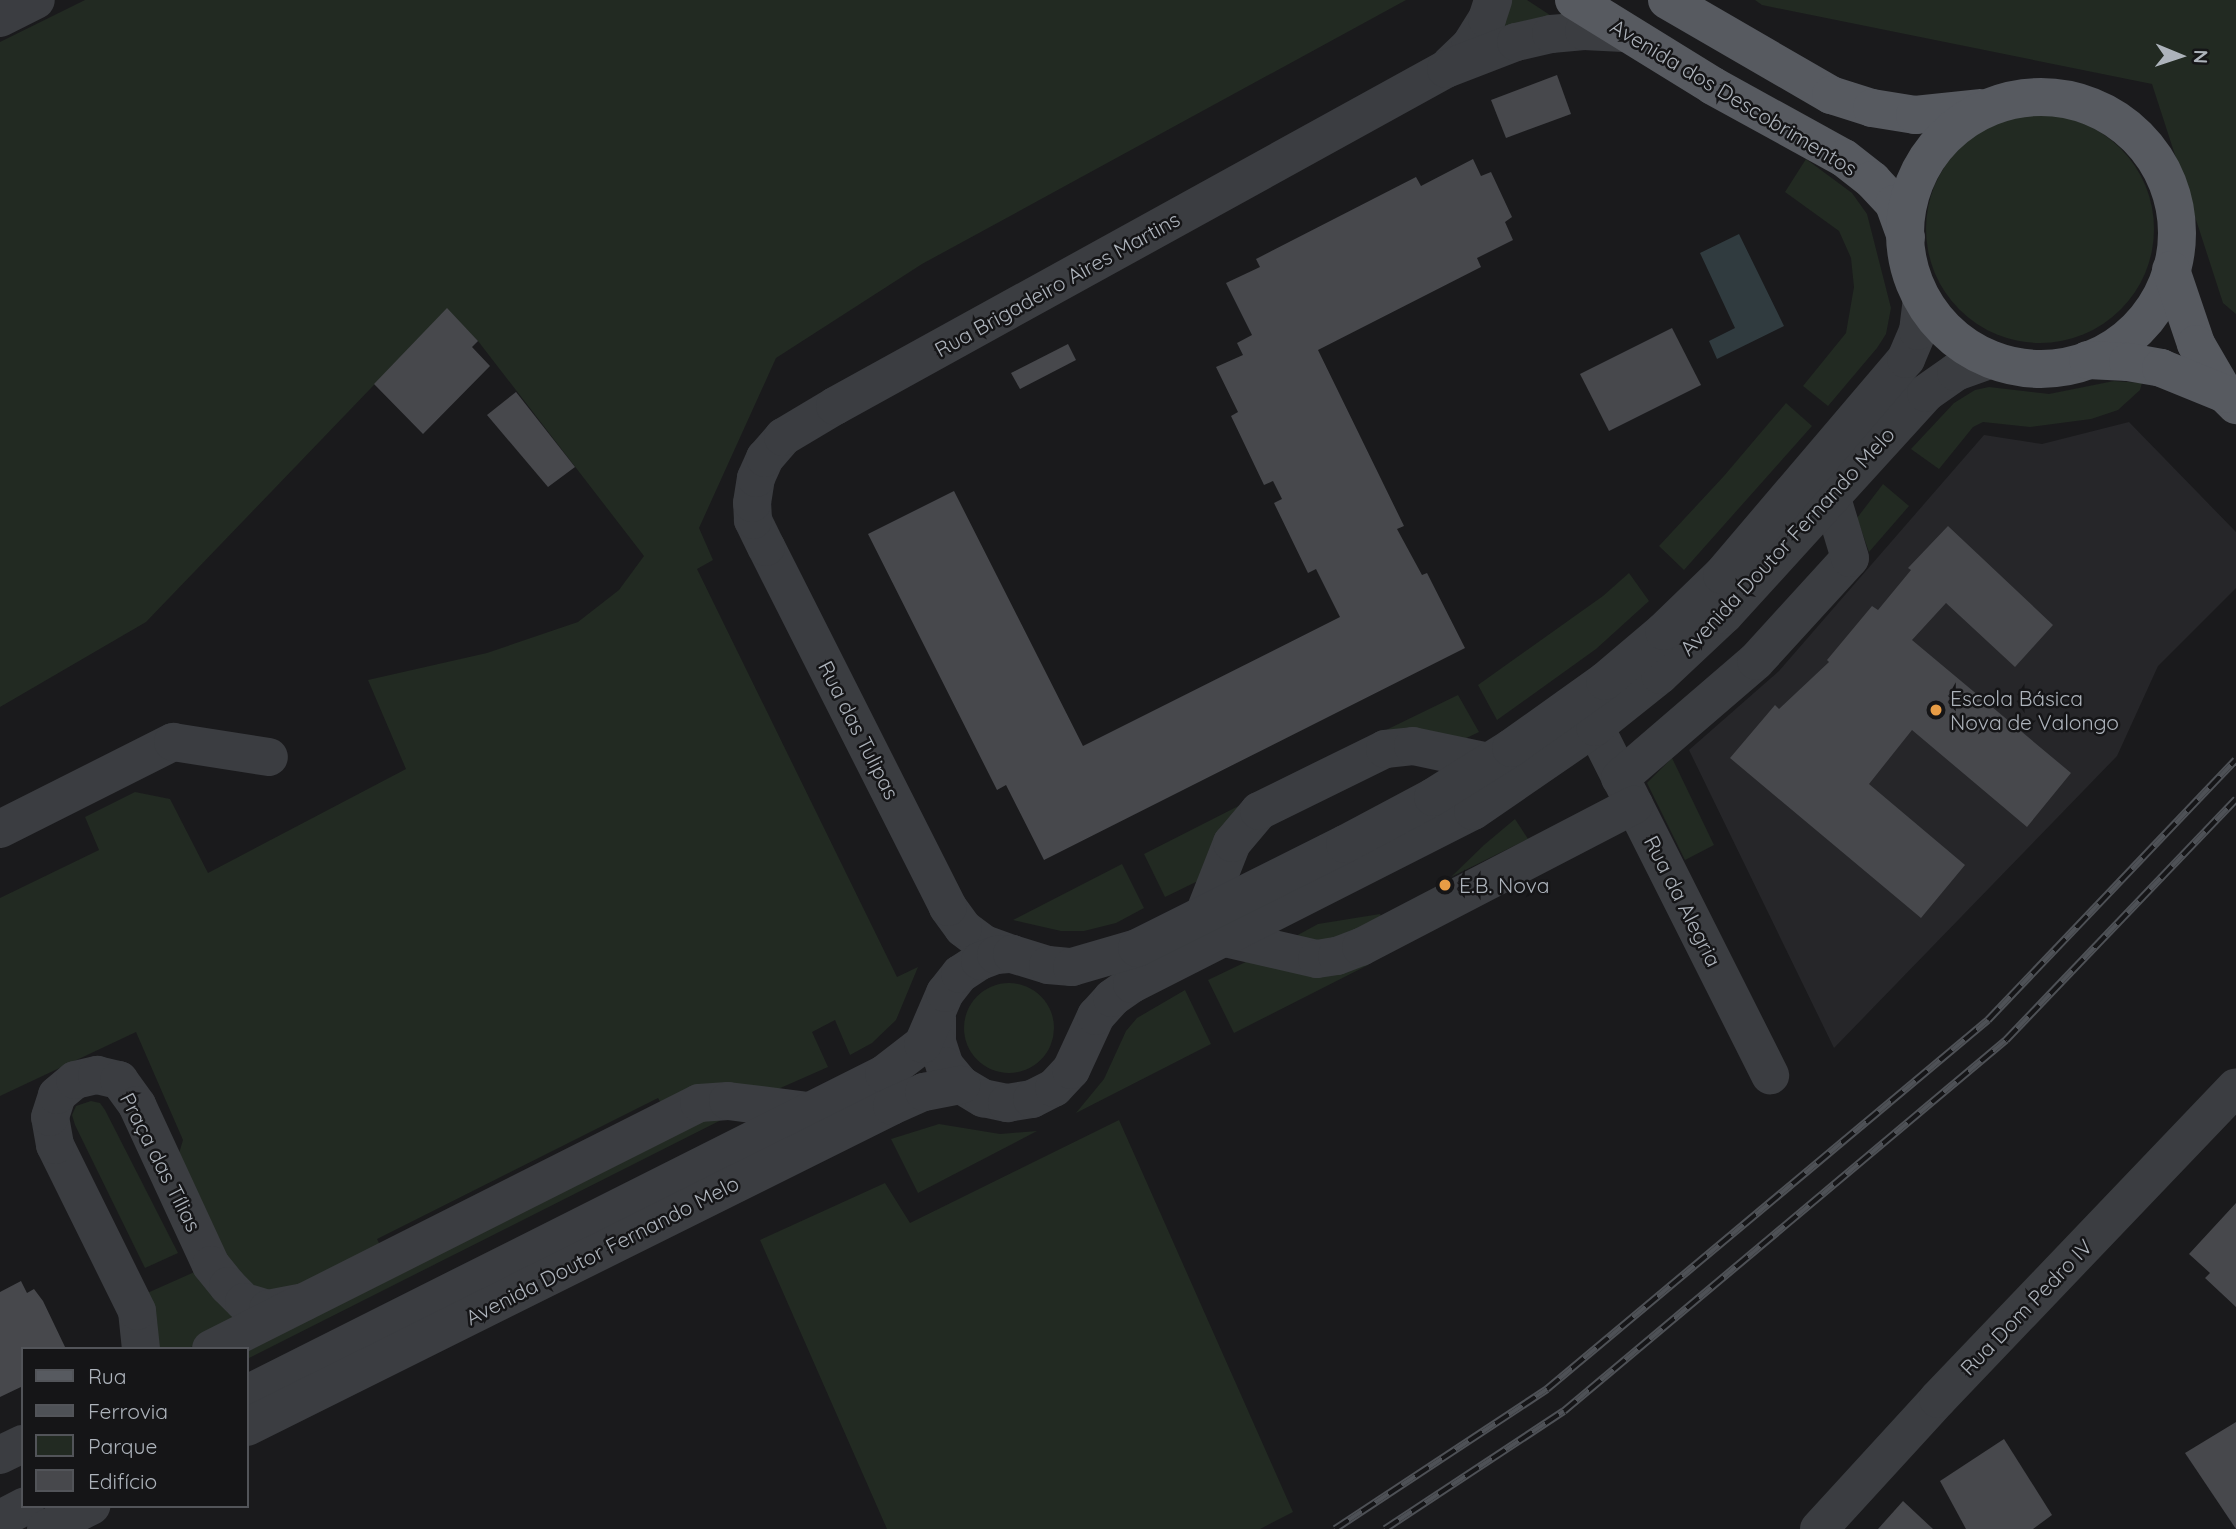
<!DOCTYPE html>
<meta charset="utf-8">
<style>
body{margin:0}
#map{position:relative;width:2236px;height:1529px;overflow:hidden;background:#1a1a1c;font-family:Quicksand,sans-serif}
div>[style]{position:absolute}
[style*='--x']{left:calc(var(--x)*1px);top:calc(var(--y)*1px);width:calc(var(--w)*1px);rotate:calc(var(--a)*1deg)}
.built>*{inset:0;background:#262629}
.green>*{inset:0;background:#222a22}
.round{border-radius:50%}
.water>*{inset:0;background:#303b3f}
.building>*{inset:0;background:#47484c}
.minor>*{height:38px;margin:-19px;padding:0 19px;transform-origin:19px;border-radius:19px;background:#3b3d41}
.major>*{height:38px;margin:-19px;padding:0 19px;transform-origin:19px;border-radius:19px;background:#575a60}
.major>.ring{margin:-19px;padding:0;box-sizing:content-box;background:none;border:38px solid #575a60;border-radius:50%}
.rail>*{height:8px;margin-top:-4px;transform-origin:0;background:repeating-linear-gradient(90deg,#151517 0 16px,#4e5156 0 32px);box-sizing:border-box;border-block:2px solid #4e5156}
.dots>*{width:19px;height:19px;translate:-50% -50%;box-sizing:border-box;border:4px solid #151517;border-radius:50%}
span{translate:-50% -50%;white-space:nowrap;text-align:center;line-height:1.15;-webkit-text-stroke:5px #151517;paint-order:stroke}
.street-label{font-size:21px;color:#adb3bb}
.poi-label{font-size:21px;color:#adb3bb}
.left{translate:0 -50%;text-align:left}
.legend{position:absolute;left:21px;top:1347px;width:228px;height:161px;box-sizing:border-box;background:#151517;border:2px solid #525459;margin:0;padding:9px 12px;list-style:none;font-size:21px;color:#adb3bb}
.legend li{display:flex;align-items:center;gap:14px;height:35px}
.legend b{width:35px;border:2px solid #525459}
.north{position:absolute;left:2145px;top:21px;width:70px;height:70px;-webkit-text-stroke:5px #151517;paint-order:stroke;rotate:92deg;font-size:19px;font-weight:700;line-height:28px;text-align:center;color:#adb3bb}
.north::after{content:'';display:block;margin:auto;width:24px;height:32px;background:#adb3bb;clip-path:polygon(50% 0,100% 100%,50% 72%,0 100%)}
</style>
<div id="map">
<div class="built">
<i style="clip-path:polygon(2129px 422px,2236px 532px,2236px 588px,2158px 666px,2117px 756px,1834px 1048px,1689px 750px,1779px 671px,1984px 435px,2042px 444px)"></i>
</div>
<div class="green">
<i style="clip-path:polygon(85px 0,1406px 0,922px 264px,776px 358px,699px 528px,713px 560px,697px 569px,897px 977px,918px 967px,896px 1020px,872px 1043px,850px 1055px,835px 1020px,812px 1032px,828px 1067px,769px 1093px,664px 1108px,658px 1098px,377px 1239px,383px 1251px,304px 1292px,249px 1288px,226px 1263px,176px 1163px,183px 1140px,136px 1032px,0 1096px,0 898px,99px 850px,85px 817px,135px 792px,170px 799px,208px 873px,406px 769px,368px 680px,487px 653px,578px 622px,619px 590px,644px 556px,478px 341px,447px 309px,146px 622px,0 707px,0 42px)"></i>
<i style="clip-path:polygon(1507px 0,1527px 0,1553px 17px,1495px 34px)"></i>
<i style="clip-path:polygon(1755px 0,2236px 0,2236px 314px,2223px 303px,2152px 84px,1762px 5px)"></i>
<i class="round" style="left:1926px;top:115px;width:228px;height:228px"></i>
<i style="clip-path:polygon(1806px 159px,1852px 193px,1867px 214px,1891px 308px,1886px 334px,1877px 348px,1828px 406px,1803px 386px,1846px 333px,1854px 287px,1851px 258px,1839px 231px,1785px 192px)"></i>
<i style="clip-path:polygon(2114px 381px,2142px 383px,2140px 390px,2118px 410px,2091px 419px,2030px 427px,1983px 422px,1973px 427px,1939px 469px,1911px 449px,1954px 403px,1975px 390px,1989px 387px,2049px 394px)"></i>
<i style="clip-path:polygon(1786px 403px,1812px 426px,1684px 570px,1659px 546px,1724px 476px)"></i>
<i style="clip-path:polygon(1883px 484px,1909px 506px,1869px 552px,1857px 518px)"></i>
<i style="clip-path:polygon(1629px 573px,1649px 601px,1596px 649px,1497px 720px,1478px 685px,1603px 596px)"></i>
<i style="clip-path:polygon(1458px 695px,1479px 732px,1460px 741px,1349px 748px)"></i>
<i style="clip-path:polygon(1672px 758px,1714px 845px,1685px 860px,1647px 783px)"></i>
<i style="clip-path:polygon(1329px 760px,1200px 880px,1165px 897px,1144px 854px)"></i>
<i style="clip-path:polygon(1515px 819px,1528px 839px,1451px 877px,1484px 845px)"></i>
<i style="clip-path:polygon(1122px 864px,1144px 908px,1116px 923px,1084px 931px,1061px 931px,1013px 920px)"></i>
<i style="clip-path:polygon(1380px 914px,1383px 922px,1330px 947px,1285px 942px,1318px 924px)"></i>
<i style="clip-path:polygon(1363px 954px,1368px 965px,1234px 1033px,1208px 980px,1252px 959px)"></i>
<i class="round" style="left:964px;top:983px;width:90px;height:90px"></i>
<i style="clip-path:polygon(1185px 990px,1211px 1044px,1076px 1113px,1104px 1079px,1126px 1031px,1137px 1018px)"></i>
<i style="clip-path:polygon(91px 1101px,100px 1103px,105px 1110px,178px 1253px,145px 1268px,75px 1125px,72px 1115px,76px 1106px)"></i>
<i style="clip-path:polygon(702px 1115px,731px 1115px,247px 1359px,247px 1349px)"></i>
<i style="clip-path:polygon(1119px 1120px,1293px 1512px,1260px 1529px,887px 1529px,760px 1240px,885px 1183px,910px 1223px)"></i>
<i style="clip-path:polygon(939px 1124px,1000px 1134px,1037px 1131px,918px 1193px,891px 1139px)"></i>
<i style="clip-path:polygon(199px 1270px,243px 1321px,187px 1349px,158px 1349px,157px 1321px,145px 1294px)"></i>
</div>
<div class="water">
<i style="clip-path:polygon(1739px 234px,1784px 326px,1717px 359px,1709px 341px,1735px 328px,1700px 253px)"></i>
</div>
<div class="building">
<i style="clip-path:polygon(1557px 75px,1571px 114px,1506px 138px,1491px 100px)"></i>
<i style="clip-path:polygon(1473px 159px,1481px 176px,1491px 172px,1512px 217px,1505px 222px,1513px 240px,1477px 258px,1481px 267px,1318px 350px,1404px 526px,1397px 529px,1422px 575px,1427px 573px,1465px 648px,1044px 860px,1006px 785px,997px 790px,868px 534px,954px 491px,1083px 746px,1340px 617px,1316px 569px,1308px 573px,1274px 503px,1282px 499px,1273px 481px,1264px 485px,1231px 416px,1238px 412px,1216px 367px,1243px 355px,1237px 343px,1252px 335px,1226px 283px,1260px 267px,1256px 259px,1416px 177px,1421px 186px)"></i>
<i style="clip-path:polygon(447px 308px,478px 341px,472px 347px,490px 366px,423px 434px,374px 384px)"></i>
<i style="clip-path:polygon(1672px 328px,1701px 385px,1609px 431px,1580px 374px)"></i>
<i style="clip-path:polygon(1068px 344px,1076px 360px,1020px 389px,1011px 373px)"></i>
<i style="clip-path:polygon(516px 392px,575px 467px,548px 487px,487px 415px)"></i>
<i style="clip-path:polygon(1948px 526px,2053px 625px,2015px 667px,1946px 603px,1912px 640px,2071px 773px,2027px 827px,1912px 730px,1869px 784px,1965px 865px,1921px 918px,1730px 758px,1775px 705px,1779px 709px,1829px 662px,1827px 660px,1872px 606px,1878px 610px,1911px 570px,1908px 568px)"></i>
<i style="clip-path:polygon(2236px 1203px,2236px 1307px,2205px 1278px,2210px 1273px,2189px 1254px)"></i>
<i style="clip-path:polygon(21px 1281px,27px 1293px,34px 1289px,43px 1301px,66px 1349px,23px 1349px,23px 1386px,0 1397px,0 1292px)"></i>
<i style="clip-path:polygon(2236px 1422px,2236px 1529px,2185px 1453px)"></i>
<i style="clip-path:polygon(2004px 1439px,2052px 1515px,2033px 1529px,1966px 1529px,1940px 1481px)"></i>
<i style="clip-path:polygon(1903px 1501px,1933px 1529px,1878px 1529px)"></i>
</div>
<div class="minor">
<i style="--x:0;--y:18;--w:40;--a:-26.6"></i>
<i style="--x:1450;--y:65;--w:28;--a:-44"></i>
<i style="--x:1470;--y:46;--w:32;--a:-58"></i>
<i style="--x:1487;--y:19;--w:20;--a:-72"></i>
<i style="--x:1595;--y:727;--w:390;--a:63.3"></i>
<i style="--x:1620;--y:778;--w:179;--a:-40.7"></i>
<i style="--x:1756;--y:661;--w:139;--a:-47.6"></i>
<i style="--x:1850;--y:558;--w:66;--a:-106.8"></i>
<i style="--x:0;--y:829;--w:194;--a:-26.7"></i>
<i style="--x:173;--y:742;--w:97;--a:8.9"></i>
<i style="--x:1204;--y:914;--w:76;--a:-68.5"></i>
<i style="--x:1232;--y:843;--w:42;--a:-49.8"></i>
<i style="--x:1259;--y:811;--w:140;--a:-26.2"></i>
<i style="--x:1385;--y:749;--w:28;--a:-6"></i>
<i style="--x:1413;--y:746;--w:78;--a:11.9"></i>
<i style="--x:1225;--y:938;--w:94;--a:12.9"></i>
<i style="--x:1317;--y:959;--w:20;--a:-9"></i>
<i style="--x:1337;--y:956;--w:26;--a:-21"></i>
<i style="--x:1361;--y:947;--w:308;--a:-27.5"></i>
<i style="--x:1012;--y:954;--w:30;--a:-160"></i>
<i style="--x:984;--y:944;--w:26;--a:-143"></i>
<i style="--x:963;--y:928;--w:26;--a:-126"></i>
<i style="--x:948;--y:907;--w:403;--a:-116.8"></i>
<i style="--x:766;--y:547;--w:30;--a:-116"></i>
<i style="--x:753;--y:520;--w:17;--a:-93"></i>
<i style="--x:752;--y:503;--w:25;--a:-81"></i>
<i style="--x:756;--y:478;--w:22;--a:-66"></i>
<i style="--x:765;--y:458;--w:28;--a:-49"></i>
<i style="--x:783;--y:437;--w:61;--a:-30.8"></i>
<i style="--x:835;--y:406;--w:698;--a:-28.88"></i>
<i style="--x:1446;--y:69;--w:75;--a:-21.1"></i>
<i style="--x:1516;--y:42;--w:36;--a:-13"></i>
<i style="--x:1551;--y:34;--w:33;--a:-5"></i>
<i style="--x:1584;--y:31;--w:40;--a:2.9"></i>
<i style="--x:937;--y:1018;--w:24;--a:90"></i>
<i style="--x:937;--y:1042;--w:25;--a:72"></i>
<i style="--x:945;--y:1066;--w:25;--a:50"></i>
<i style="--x:961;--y:1085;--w:26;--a:31"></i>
<i style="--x:983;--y:1098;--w:25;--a:12"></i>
<i style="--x:1007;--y:1103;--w:25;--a:-9"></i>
<i style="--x:1032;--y:1099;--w:25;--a:-27"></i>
<i style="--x:1054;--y:1088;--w:25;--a:-47"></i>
<i style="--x:1071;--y:1070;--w:60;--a:-65.2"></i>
<i style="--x:1096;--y:1016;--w:24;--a:-48"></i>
<i style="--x:1112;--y:998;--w:24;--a:-35"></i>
<i style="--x:1132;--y:984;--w:382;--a:-26.9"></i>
<i style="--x:1473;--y:811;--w:148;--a:-34.5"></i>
<i style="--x:1595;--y:727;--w:83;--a:-38.7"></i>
<i style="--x:1660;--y:675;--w:88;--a:-43.2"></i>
<i style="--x:1724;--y:615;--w:300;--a:-47.7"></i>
<i style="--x:1926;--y:393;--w:37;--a:-35"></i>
<i style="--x:1956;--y:372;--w:35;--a:-20"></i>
<i style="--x:141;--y:1349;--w:38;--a:-96"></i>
<i style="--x:137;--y:1311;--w:185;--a:-116.3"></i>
<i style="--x:55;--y:1145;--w:28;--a:-100"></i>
<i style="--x:50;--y:1117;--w:23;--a:-72"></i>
<i style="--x:57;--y:1095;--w:23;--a:-40"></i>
<i style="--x:75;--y:1080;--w:23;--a:-13"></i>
<i style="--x:97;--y:1075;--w:23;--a:13"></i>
<i style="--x:119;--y:1080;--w:31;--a:54"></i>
<i style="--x:137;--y:1105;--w:176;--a:65.2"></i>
<i style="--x:211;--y:1265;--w:27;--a:51"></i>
<i style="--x:228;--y:1286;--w:23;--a:45"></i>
<i style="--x:244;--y:1302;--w:25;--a:16"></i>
<i style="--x:268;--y:1309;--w:36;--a:-11"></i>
<i style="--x:211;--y:1349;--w:546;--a:-26.75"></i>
<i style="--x:699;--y:1103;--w:29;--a:-4"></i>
<i style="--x:728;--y:1101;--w:81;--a:7.1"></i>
<i style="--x:247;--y:1394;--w:713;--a:-26.67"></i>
<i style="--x:884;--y:1074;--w:49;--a:-37.6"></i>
<i style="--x:923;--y:1044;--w:56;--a:-66.7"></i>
<i style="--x:945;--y:993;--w:24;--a:-52"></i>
<i style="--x:960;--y:974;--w:24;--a:-33"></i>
<i style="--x:980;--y:961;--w:17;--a:-21"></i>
<i style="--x:996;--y:955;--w:16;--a:-4"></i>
<i style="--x:1012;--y:954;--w:38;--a:17"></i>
<i style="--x:1048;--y:965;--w:24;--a:5"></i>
<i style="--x:1072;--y:967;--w:68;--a:-16.3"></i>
<i style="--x:1137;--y:948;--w:233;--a:-26.6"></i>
<i style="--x:1345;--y:844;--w:100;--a:-28.1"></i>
<i style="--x:1433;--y:797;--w:92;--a:-32.1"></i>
<i style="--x:1511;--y:748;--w:115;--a:-35.5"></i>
<i style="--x:1605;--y:681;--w:77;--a:-40.3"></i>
<i style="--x:1664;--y:631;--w:81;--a:-44"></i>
<i style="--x:1722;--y:575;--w:284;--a:-49.6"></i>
<i style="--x:1906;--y:359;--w:30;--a:-67"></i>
<i style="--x:1918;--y:331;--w:31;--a:-83"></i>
<i style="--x:247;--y:1427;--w:720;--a:-26.46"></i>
<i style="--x:892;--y:1106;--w:35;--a:-24"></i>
<i style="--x:924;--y:1092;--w:38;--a:-11"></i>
<i style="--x:0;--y:1455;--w:25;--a:-26"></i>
<i style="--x:0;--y:1519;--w:28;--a:-27"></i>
<i style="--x:46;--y:1529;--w:51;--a:-27.1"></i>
<i style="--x:1819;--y:1529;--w:176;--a:-47.5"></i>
<i style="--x:1938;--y:1399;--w:431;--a:-46.3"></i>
</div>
<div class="major">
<i style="--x:1574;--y:0;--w:163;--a:31.7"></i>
<i style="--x:1713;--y:86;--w:149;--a:28.8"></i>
<i style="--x:1844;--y:158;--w:36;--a:38"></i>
<i style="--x:1872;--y:180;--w:33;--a:47"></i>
<i style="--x:1894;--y:204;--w:35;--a:70"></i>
<i style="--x:1667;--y:0;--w:190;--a:30.1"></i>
<i style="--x:1831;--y:95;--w:43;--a:17.6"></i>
<i style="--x:1872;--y:108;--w:44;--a:9.2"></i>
<i style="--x:1915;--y:115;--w:65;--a:-6.1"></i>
<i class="ring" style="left:1905px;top:97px;width:234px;height:234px"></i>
<i style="--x:2171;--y:270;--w:78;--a:71.3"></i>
<i style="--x:2196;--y:344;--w:58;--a:59.9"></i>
<i style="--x:2225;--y:394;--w:16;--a:45"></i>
<i style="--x:2088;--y:360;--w:40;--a:2.9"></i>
<i style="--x:2128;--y:362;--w:34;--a:10"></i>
<i style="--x:2161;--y:368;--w:69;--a:22.1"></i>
</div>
<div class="rail">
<i style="--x:1335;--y:1529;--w:254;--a:-33.4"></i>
<i style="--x:1547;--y:1389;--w:575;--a:-39.92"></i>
<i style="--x:1988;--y:1020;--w:359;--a:-46.4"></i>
<i style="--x:1385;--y:1529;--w:214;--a:-33.4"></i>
<i style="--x:1564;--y:1411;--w:577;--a:-40.01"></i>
<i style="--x:2006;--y:1040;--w:333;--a:-46.3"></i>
</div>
<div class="dots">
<i style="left:1936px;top:710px;background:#e89c45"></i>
<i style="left:1445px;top:885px;background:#e89c45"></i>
</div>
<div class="street-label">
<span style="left:1734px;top:97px;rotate:31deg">Avenida dos Descobrimentos</span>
<span style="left:1057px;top:284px;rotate:-29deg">Rua Brigadeiro Aires Martins</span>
<span style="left:1787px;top:541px;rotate:-47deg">Avenida Doutor Fernando Melo</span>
<span style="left:859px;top:730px;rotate:63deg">Rua das Tulipas</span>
<span style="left:1683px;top:901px;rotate:63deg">Rua da Alegria</span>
<span style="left:161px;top:1162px;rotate:63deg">Praça das Tílias</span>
<span style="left:602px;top:1250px;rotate:-27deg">Avenida Doutor Fernando Melo</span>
<span style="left:2026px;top:1307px;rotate:-46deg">Rua Dom Pedro IV</span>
</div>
<div class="poi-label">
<span class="left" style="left:1950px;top:710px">Escola Básica<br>Nova de Valongo</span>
<span class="left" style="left:1459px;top:885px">E.B. Nova</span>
</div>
<ul class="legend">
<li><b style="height:9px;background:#575a60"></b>Rua</li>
<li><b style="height:9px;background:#4e5156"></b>Ferrovia</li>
<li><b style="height:19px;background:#222a22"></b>Parque</li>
<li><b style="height:19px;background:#47484c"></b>Edifício</li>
</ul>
<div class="north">N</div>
</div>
